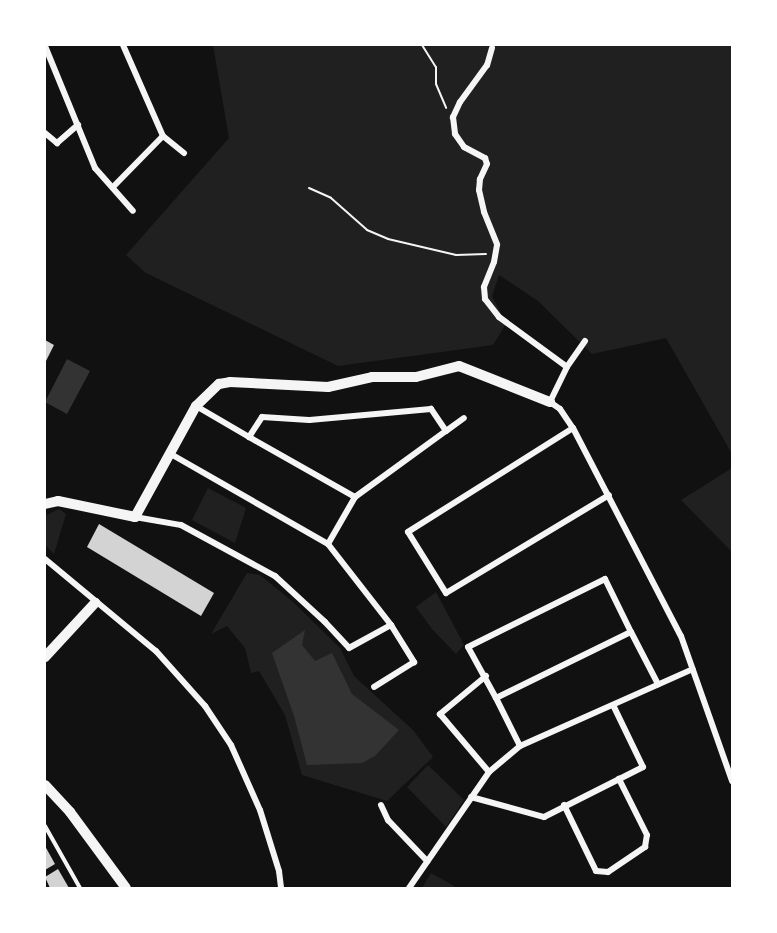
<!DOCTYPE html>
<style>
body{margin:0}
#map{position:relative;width:777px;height:933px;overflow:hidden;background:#111;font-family:Karla,sans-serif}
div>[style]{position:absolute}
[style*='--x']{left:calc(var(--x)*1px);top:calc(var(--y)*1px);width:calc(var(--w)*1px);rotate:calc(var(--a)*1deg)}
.green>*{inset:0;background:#202020}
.water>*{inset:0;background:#333}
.building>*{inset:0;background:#d3d3d3}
.path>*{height:2px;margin:-1px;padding:0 1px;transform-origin:1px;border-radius:1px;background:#f5f5f5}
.service>*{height:4px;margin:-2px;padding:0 2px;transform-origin:2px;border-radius:2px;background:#f5f5f5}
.minor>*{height:6px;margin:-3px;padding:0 3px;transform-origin:3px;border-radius:3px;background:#f5f5f5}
.tertiary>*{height:10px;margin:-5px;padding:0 5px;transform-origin:5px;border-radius:5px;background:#f5f5f5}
span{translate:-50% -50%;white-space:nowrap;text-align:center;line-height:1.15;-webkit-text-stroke:5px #fff;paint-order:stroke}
.frame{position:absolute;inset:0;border:46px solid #fff;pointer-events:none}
</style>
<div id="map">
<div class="green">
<i style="clip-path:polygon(213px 45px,732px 45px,732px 454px,666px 338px,592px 354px,538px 301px,499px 275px,492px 296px,506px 324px,493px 345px,338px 366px,146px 273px,126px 255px,229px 138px)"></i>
<i style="clip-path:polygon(732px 468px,732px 552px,681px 500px)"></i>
<i style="clip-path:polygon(208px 488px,246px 508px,235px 543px,192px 520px)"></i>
<i style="clip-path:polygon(59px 509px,66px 514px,54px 554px,45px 545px,45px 516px)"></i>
<i style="clip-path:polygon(247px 573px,260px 575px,293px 602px,340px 648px,354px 676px,413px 730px,433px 757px,387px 801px,302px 775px,285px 715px,259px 671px,251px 673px,245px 648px,227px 626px,211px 634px)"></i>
<i style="clip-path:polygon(436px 592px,464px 645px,456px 654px,432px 629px,416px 607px)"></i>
<i style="clip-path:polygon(428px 765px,464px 800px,446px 827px,407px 787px)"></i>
<i style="clip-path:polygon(431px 873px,449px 883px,457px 888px,422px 888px)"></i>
</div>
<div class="water">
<i style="clip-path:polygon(67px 359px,90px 371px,67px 414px,45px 402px)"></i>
<i style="clip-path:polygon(305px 630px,302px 645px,315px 661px,332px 653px,352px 694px,399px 730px,375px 756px,362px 763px,307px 765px,294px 716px,272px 653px)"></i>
</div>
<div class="building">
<i style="clip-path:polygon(45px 340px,54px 345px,45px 363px)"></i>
<i style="clip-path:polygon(99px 524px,214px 593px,201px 616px,87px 547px)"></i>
<i style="clip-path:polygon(45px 846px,55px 864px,45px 870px)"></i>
<i style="clip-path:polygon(58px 869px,69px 888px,50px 888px,45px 877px)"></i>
</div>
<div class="path">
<i style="--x:422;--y:45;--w:26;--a:58"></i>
<i style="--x:436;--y:67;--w:17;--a:90"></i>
<i style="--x:436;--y:84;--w:26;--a:67"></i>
<i style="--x:309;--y:188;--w:24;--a:24"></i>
<i style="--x:331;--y:198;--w:48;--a:41.6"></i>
<i style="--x:367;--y:230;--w:23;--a:23"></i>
<i style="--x:388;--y:239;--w:70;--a:13.2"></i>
<i style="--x:456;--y:255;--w:30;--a:-2"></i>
</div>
<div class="service">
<i style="--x:45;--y:826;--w:71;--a:60.6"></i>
</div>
<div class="minor">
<i style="--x:123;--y:45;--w:99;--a:66.3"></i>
<i style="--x:163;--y:136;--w:27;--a:39"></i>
<i style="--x:45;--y:46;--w:132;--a:67.7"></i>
<i style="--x:95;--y:168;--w:57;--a:48.5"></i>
<i style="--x:492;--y:48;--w:18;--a:106"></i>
<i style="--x:487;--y:65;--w:46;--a:126.1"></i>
<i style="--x:460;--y:102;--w:17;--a:115"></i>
<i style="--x:453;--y:117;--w:17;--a:83"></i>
<i style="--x:455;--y:134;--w:16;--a:55"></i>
<i style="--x:464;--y:147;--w:24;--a:28"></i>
<i style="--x:485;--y:158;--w:6;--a:72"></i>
<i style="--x:487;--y:164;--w:17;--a:115"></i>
<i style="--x:480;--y:179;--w:11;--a:95"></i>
<i style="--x:479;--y:190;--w:23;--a:77"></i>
<i style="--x:484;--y:212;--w:35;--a:68"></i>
<i style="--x:497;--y:245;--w:17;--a:100"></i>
<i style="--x:494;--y:262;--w:27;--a:112"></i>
<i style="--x:484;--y:287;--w:12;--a:85"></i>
<i style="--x:485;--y:299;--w:23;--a:52"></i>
<i style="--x:499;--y:317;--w:84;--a:36.3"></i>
<i style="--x:45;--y:133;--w:16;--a:40"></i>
<i style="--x:57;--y:143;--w:28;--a:-41"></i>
<i style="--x:113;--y:187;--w:71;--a:-45.6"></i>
<i style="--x:585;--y:341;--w:32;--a:125"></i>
<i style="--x:567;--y:367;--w:39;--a:116"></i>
<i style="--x:550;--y:402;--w:12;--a:35"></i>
<i style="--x:560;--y:409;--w:23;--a:56"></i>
<i style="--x:573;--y:428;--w:234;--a:62.6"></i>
<i style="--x:681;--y:636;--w:154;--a:70.6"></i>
<i style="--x:196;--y:406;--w:61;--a:30.3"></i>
<i style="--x:249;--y:437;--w:122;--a:29.5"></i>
<i style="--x:355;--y:497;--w:112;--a:-36"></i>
<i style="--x:446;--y:431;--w:27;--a:-124"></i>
<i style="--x:431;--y:409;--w:122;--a:174.8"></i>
<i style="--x:309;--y:420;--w:47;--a:-176.3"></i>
<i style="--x:262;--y:417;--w:24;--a:123"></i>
<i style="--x:573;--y:428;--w:195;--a:147.8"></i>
<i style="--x:408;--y:532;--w:72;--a:58.1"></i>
<i style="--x:446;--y:593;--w:190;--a:-31"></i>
<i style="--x:446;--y:431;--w:22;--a:-36"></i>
<i style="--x:169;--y:453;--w:183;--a:29.8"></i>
<i style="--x:328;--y:544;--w:103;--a:52.1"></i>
<i style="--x:135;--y:517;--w:47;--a:9.9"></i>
<i style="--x:181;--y:525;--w:107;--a:28.5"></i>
<i style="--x:275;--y:576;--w:68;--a:42.6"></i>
<i style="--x:325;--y:622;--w:35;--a:47"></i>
<i style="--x:349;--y:648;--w:48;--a:-28.7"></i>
<i style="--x:391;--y:625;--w:44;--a:58.1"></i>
<i style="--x:414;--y:662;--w:47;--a:148"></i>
<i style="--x:328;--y:544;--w:54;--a:-60.1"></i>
<i style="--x:45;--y:559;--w:144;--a:39.7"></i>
<i style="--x:156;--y:651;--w:74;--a:48.3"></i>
<i style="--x:205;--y:706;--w:47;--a:56.3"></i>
<i style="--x:231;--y:745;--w:71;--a:66"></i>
<i style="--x:260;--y:810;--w:64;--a:72.7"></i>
<i style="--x:279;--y:871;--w:17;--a:83"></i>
<i style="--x:486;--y:676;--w:60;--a:140.4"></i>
<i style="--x:440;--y:714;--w:76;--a:49.8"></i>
<i style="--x:496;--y:698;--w:58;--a:-118.8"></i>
<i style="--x:468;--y:647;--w:153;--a:-26.4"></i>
<i style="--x:605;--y:579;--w:59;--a:63.9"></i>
<i style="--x:520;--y:746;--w:54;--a:-116.6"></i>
<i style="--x:496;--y:698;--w:150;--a:-26.1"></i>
<i style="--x:631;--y:632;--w:59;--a:62.6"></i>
<i style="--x:471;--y:797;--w:76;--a:15.3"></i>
<i style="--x:544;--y:817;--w:111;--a:-26.8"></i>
<i style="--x:643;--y:767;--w:67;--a:-115.8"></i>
<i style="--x:381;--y:805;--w:17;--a:65"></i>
<i style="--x:388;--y:820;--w:57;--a:46.4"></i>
<i style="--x:564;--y:805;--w:73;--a:64.1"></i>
<i style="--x:596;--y:871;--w:12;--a:5"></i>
<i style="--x:608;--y:872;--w:45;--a:-34"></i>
<i style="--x:645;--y:847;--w:12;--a:-81"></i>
<i style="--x:647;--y:835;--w:63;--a:-116.6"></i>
<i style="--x:409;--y:888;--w:141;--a:-55.4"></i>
<i style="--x:489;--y:772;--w:40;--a:-40"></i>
<i style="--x:520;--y:746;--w:189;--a:-24"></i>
</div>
<div class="tertiary">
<i style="--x:45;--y:504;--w:13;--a:-13"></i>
<i style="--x:58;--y:501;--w:79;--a:11.7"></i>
<i style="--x:135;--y:517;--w:127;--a:-61.2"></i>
<i style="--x:196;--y:406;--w:32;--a:-44"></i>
<i style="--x:219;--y:384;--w:11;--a:-10"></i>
<i style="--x:230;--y:382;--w:98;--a:2.9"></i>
<i style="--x:328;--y:387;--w:45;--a:-12.8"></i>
<i style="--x:372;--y:377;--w:44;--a:0"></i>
<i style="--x:416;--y:377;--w:44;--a:-14.3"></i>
<i style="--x:459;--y:366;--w:98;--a:21.6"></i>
<i style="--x:45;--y:657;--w:74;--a:-47.2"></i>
<i style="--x:45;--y:785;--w:37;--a:47"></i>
<i style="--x:70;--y:812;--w:94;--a:53.6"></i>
</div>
<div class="frame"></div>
</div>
